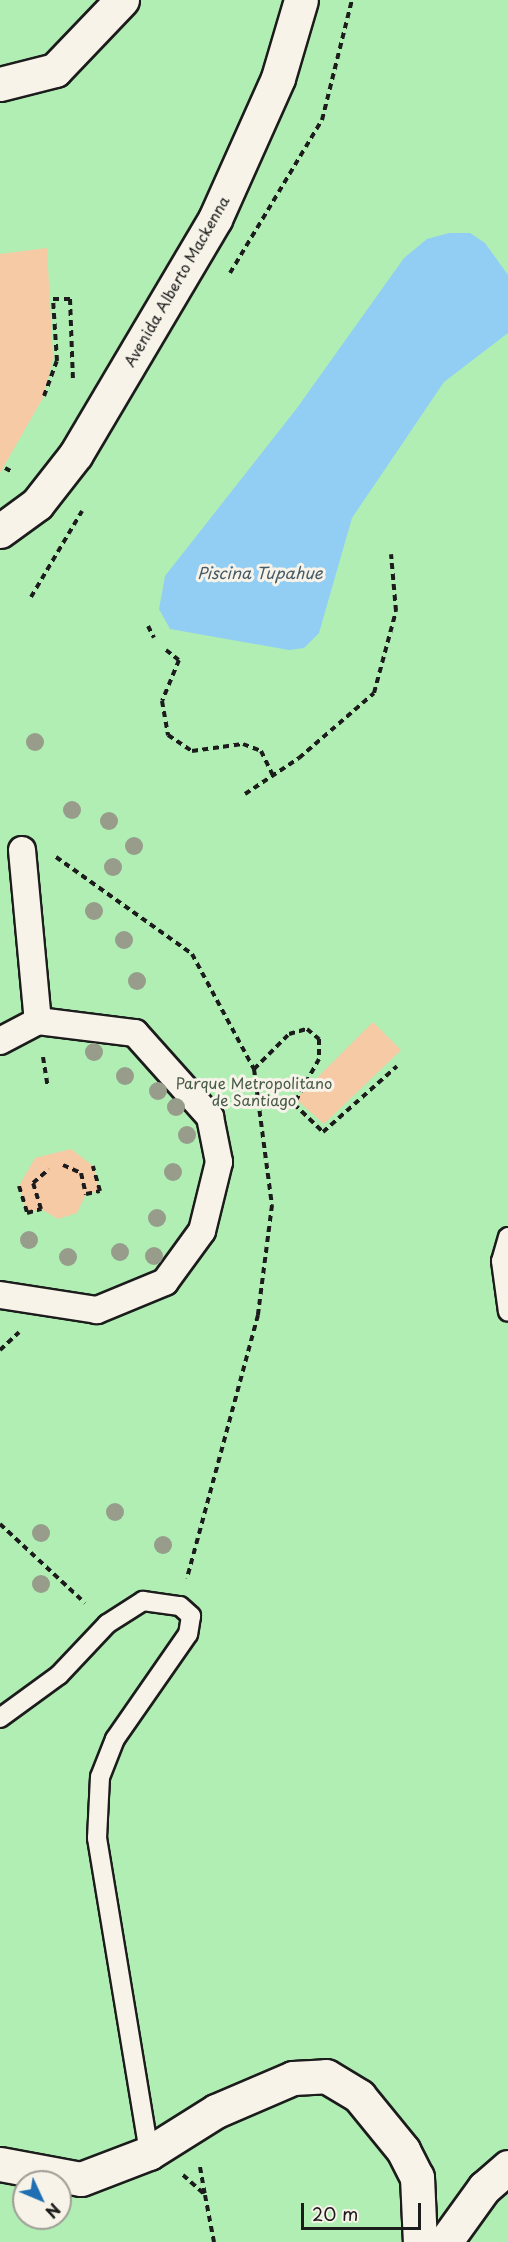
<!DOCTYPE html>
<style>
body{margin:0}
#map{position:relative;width:508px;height:2242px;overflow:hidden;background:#f7ebdb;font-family:"Playpen Sans",sans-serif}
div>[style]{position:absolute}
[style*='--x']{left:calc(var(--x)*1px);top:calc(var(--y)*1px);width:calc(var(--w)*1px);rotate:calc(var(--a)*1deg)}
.green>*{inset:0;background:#b0eeb4}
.water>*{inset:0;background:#92cef3}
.building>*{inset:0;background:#f7caa6}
.path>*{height:4px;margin-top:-2px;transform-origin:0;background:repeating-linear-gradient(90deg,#1c1c1c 0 6px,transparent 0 10.5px)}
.roads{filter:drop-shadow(2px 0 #1c1c1c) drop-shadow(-2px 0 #1c1c1c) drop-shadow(0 2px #1c1c1c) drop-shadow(0 -2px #1c1c1c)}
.service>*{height:18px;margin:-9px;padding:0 9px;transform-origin:9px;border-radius:9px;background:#f7f3e8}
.pedestrian>*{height:26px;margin:-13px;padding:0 13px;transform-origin:13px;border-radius:13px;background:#f7f3e8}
.minor>*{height:33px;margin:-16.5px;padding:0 16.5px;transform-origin:16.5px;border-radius:16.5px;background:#f7f3e8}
.trees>*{width:18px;height:18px;margin:-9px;border-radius:50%;background:#979c8b}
span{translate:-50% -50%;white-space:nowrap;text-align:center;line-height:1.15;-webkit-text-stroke:6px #f7f3e8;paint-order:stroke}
.street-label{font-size:15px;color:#1c1c1c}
.park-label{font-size:15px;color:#485b4a}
.water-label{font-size:16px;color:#455a67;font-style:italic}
.north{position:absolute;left:12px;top:2170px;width:60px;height:60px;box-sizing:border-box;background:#f7f3e8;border:2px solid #9f9d96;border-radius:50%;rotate:134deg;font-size:16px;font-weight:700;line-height:24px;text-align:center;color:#1c1c1c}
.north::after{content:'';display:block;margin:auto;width:21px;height:27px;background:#1f6fb2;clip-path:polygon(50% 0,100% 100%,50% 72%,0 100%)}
.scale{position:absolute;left:301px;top:2203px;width:120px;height:27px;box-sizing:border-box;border:3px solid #1c1c1c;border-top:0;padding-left:8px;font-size:18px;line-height:21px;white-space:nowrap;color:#1c1c1c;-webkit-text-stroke:4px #f7f3e8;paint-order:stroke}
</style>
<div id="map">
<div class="green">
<i style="clip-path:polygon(evenodd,0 0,508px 0,508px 2242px,0 2242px,0 0,24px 2182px,60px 2182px,60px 2218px,24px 2218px,24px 2182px)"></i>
</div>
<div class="water">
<i style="clip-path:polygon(449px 233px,470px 233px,485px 243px,508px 275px,508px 333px,444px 382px,352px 518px,319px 633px,304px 648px,289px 650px,170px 629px,159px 609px,165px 576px,297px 408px,404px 258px,427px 239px)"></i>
</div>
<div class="building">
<i style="clip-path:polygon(47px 248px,53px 358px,44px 396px,0 473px,0 254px)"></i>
<i style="clip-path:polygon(373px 1022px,401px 1050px,324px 1124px,296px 1099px)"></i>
<i style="clip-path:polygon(71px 1149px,93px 1166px,100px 1191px,86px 1194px,77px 1213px,58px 1219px,41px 1209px,27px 1213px,19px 1186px,35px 1158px)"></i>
</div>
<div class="path">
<i style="--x:230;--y:273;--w:179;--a:-59"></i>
<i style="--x:322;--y:120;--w:124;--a:-76"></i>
<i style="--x:44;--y:396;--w:37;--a:-70"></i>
<i style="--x:57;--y:361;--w:62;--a:-93.7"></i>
<i style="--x:53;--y:299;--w:17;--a:0"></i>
<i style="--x:70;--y:299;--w:83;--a:87.9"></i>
<i style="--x:5;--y:468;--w:10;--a:29"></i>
<i style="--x:31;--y:597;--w:100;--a:-59.3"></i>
<i style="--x:148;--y:626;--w:13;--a:63"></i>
<i style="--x:166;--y:650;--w:16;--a:38"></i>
<i style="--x:179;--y:660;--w:44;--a:112.5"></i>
<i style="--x:162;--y:701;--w:35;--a:80"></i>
<i style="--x:168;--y:735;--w:29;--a:34"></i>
<i style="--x:192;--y:751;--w:51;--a:-7.8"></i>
<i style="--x:243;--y:744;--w:19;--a:21"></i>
<i style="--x:261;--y:751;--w:28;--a:64"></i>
<i style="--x:245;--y:794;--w:65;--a:-33.7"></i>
<i style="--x:299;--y:758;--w:99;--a:-40.9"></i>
<i style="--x:374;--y:693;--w:85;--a:-75"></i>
<i style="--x:396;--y:611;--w:57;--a:-95"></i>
<i style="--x:56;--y:857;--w:167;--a:35.5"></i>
<i style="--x:192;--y:954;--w:131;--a:61.7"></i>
<i style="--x:254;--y:1069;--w:137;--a:82.5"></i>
<i style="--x:272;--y:1205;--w:111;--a:97.3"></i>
<i style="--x:258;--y:1315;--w:273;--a:105.1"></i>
<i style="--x:43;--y:1057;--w:31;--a:81"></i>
<i style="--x:254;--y:1069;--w:49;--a:-45"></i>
<i style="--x:289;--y:1034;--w:19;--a:-16"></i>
<i style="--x:307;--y:1029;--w:16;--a:40"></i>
<i style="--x:319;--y:1039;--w:20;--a:90"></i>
<i style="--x:319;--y:1059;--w:51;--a:119.1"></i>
<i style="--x:294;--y:1104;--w:40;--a:44"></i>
<i style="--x:323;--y:1132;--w:99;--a:-41.7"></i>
<i style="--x:63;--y:1165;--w:20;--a:24"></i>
<i style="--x:81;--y:1173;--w:22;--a:77"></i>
<i style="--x:86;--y:1194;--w:14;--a:-12"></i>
<i style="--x:100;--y:1191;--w:26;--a:-106"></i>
<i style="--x:19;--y:1186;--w:28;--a:73"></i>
<i style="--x:27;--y:1213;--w:15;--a:-16"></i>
<i style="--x:41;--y:1209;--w:27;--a:-107"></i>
<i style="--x:33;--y:1183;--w:21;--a:-41"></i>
<i style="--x:0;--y:1350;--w:26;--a:-43"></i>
<i style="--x:0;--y:1524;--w:116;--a:42.9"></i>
<i style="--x:200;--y:2167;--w:27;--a:80"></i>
<i style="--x:183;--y:2175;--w:30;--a:42"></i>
<i style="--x:205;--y:2195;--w:48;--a:79.2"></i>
</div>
<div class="roads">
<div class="service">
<i style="--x:508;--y:1237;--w:25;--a:106"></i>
<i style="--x:501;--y:1261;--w:51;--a:82.2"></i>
<i style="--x:0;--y:1718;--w:73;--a:-36.1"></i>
<i style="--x:59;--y:1675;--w:70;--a:-46.7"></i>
<i style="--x:107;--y:1624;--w:43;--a:-32.6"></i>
<i style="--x:143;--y:1601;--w:37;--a:8"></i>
<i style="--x:180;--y:1606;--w:15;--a:42"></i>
<i style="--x:191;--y:1616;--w:18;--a:99"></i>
<i style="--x:188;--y:1634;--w:128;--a:124.8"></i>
<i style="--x:115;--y:1739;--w:41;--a:111.5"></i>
<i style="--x:100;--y:1777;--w:61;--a:92.8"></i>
<i style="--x:97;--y:1838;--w:319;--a:80.6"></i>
</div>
<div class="pedestrian">
<i style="--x:22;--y:850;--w:172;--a:84.7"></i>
<i style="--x:0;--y:1041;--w:43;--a:-27.8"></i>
<i style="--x:38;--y:1021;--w:98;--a:7.1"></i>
<i style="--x:135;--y:1033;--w:113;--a:48.2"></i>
<i style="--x:210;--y:1117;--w:46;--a:78.7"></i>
<i style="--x:219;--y:1162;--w:71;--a:103.8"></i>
<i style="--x:202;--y:1231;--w:63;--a:126"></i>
<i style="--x:165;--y:1282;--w:74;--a:157.6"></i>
<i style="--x:97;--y:1310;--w:98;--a:-171.2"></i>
</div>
<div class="minor">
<i style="--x:0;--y:84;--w:57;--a:-14.3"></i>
<i style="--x:55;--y:70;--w:97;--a:-46.3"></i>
<i style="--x:0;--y:531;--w:46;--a:-36.1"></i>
<i style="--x:37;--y:504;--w:63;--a:-52"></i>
<i style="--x:76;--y:454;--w:273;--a:-59.4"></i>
<i style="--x:215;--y:219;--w:154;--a:-65.9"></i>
<i style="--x:278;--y:78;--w:81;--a:-73.6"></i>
<i style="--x:0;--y:2164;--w:82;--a:10.5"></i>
<i style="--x:81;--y:2179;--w:73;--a:-20.9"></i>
<i style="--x:149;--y:2153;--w:79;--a:-32.1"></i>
<i style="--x:216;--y:2111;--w:84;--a:-23.2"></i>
<i style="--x:293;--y:2078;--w:33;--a:-3"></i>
<i style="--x:326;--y:2076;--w:39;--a:31"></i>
<i style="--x:359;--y:2096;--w:70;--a:50.8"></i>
<i style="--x:403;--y:2150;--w:30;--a:63"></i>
<i style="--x:417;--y:2177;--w:65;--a:87.4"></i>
<i style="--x:445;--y:2242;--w:67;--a:-54.2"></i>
<i style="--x:484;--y:2188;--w:32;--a:-41"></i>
</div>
</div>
<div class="trees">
<i style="left:35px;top:742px"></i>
<i style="left:72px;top:810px"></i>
<i style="left:109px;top:821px"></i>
<i style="left:134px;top:846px"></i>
<i style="left:113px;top:867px"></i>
<i style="left:94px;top:911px"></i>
<i style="left:124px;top:940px"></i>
<i style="left:137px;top:981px"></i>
<i style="left:94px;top:1052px"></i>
<i style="left:125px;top:1076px"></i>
<i style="left:158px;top:1091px"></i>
<i style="left:176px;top:1107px"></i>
<i style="left:187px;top:1135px"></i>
<i style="left:173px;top:1172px"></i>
<i style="left:157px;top:1218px"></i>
<i style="left:29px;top:1240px"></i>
<i style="left:120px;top:1252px"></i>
<i style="left:154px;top:1256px"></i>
<i style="left:68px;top:1257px"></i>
<i style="left:115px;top:1512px"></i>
<i style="left:41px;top:1533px"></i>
<i style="left:163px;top:1545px"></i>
<i style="left:41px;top:1584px"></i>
</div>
<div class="street-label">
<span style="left:176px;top:281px;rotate:-60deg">Avenida Alberto Mackenna</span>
</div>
<div class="park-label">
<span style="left:254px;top:1091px">Parque Metropolitano<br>de Santiago</span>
</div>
<div class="water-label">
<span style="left:260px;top:572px">Piscina Tupahue</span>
</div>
<div class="north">N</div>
<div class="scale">20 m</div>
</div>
